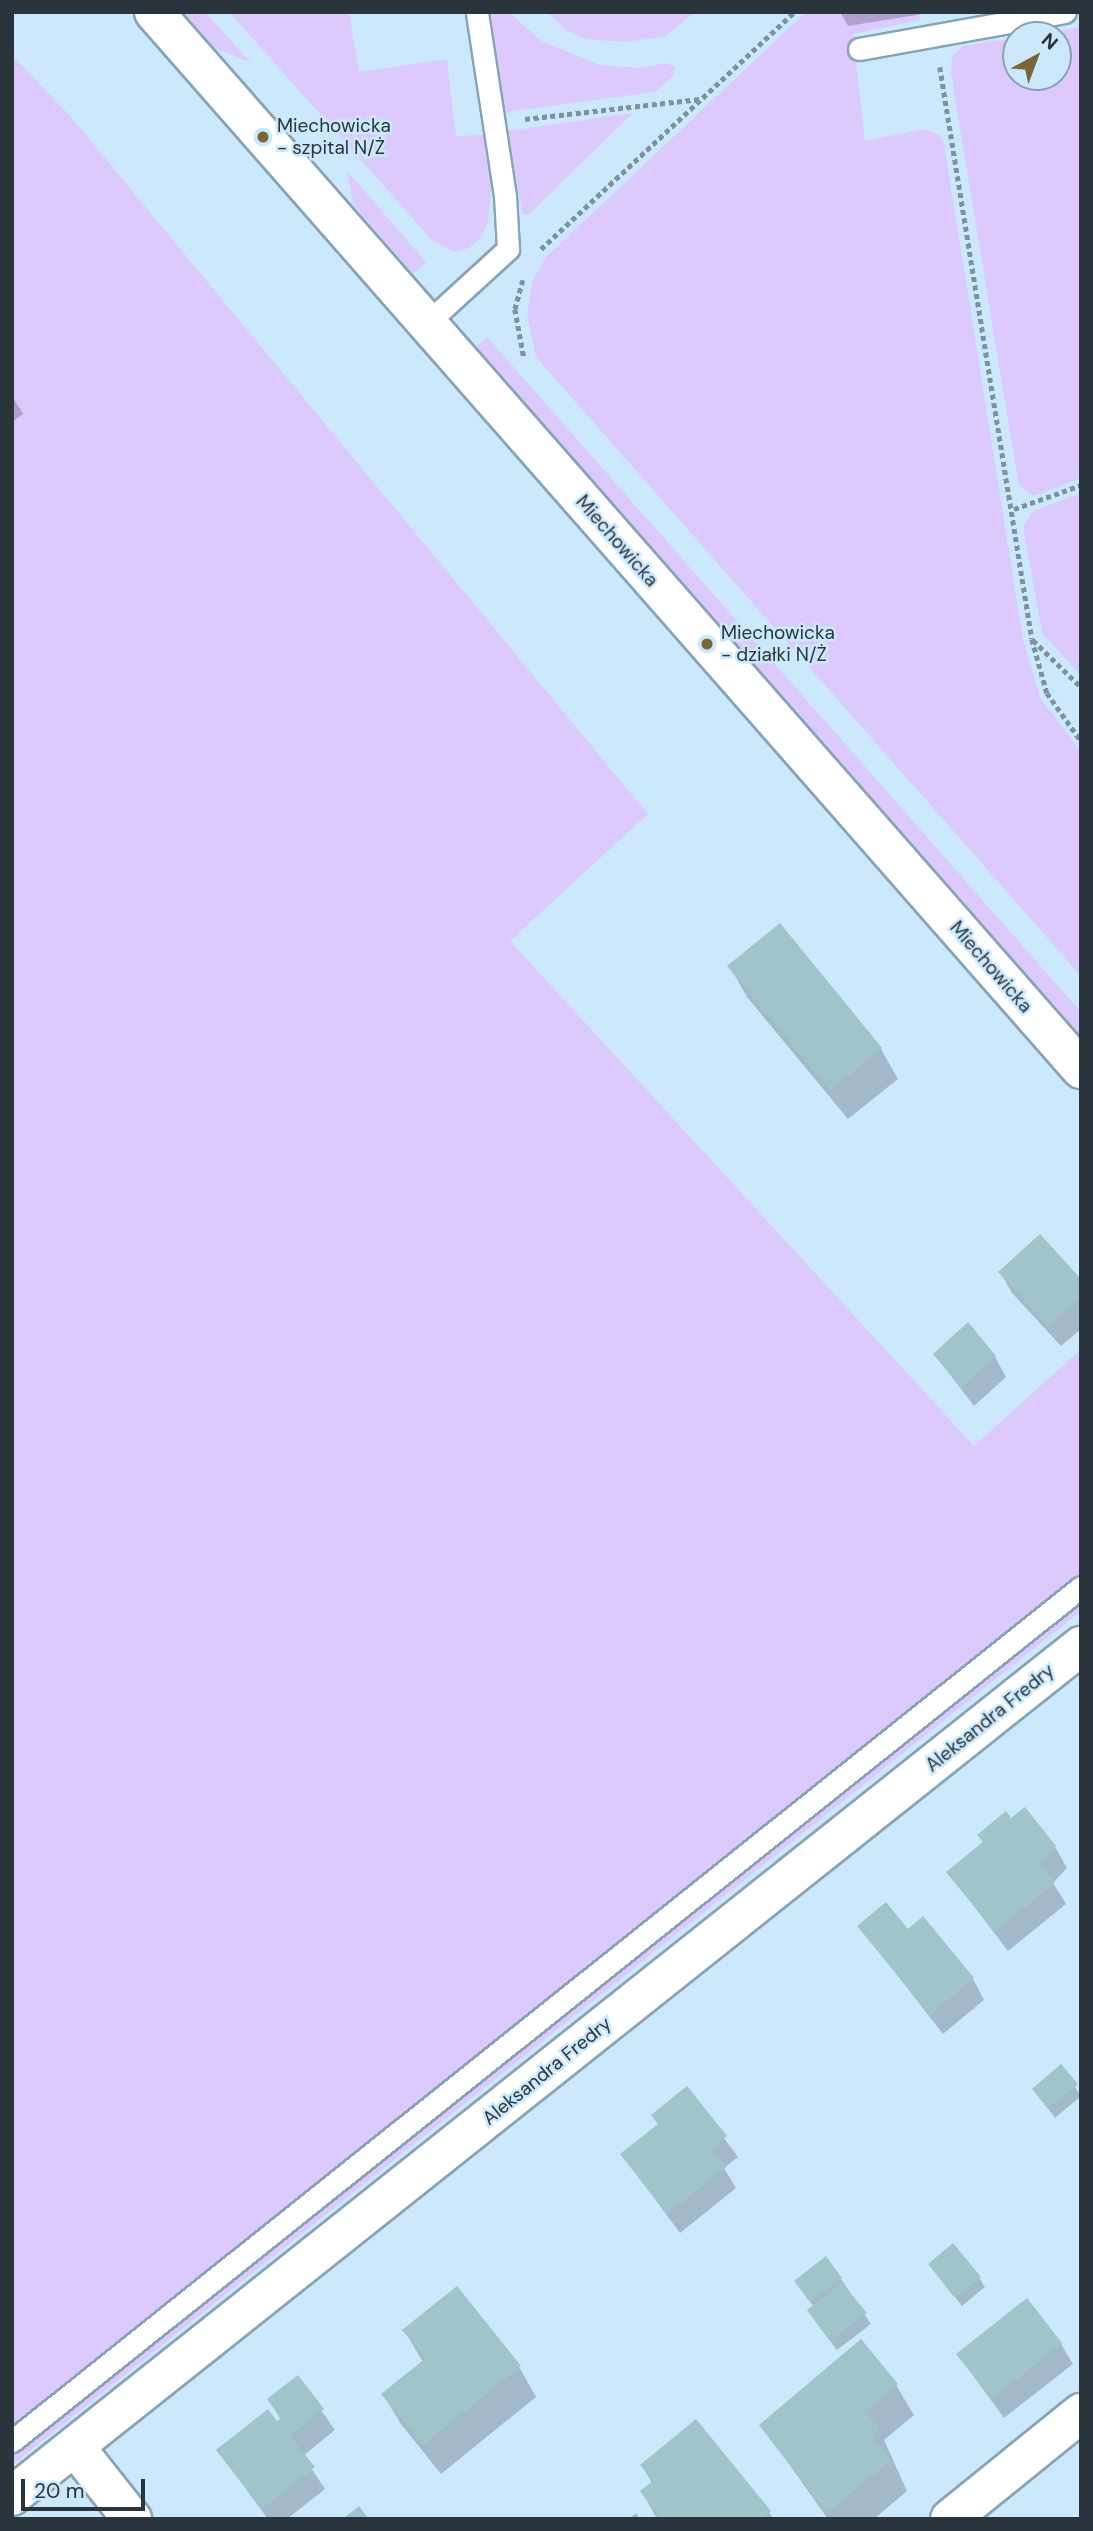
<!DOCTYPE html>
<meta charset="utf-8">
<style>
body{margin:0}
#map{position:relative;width:1093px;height:2531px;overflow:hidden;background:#cce8fc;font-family:"DM Sans",sans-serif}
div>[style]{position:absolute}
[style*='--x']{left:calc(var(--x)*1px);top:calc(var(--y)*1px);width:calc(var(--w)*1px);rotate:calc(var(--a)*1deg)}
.green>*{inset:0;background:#dccaff}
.shadow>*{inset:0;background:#0003}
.building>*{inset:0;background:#9fc4ca}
.path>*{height:4.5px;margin-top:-2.25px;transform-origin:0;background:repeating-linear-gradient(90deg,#7e91a0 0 5px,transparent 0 8.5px)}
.roads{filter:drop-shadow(2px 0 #88a3b6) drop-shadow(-2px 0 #88a3b6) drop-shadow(0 2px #88a3b6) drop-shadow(0 -2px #88a3b6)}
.service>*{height:21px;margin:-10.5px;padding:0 10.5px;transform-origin:10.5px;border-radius:10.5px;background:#fff}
.minor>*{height:38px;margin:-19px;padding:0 19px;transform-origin:19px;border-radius:19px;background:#fff}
.tertiary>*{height:38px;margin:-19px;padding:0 19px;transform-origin:19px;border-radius:19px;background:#fff}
.dots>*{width:19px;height:19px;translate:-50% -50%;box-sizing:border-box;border:4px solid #cce8fc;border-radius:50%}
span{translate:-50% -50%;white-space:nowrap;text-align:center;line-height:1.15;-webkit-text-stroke:5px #cce8fc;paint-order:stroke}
.poi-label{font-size:19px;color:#29343c}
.left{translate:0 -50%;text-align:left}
.street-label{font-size:19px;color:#29343c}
.frame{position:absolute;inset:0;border:14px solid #29343c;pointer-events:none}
.north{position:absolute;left:1002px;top:21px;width:70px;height:70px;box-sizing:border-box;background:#cce8fc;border:2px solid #8ba0af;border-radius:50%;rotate:41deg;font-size:19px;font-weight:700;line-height:28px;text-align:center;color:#29343c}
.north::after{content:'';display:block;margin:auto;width:24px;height:32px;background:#7a6534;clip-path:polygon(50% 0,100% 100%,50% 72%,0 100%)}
.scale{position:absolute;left:21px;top:2479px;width:124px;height:32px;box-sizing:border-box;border:4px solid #29343c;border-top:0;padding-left:9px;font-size:21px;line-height:24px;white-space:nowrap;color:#29343c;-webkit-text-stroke:5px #cce8fc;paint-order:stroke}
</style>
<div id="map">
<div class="green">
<i style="clip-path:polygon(183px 12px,205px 12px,251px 63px,215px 48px)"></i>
<i style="clip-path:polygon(229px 12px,349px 12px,359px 72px,447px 59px,456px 136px,484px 135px,492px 177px,488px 222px,481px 237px,469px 248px,454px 252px,432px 240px)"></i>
<i style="clip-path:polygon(489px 12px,509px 12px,540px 40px,599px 65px,640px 68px,666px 63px,675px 67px,674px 75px,655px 92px,506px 112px)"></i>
<i style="clip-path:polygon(547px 12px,695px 12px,664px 37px,624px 42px,585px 39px,567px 31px)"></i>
<i style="clip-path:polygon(806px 12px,918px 12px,920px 20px,853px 34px,865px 141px,924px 129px,939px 134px,944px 143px,1023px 639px,1040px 697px,1081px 752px,1081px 976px,536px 357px,527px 315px,532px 282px,546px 257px)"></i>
<i style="clip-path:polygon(1081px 27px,1081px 478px,1034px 496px,1019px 486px,951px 74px,952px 57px,963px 46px,1016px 38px,1016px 77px,1058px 77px,1058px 35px,1032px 35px)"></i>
<i style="clip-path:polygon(12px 55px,71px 117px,648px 814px,510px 941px,974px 1446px,1081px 1349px,1081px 1611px,12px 2465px)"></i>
<i style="clip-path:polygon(633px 113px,528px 215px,523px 214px,507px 131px)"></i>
<i style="clip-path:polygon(347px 171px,426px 262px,413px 274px,354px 205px)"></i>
<i style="clip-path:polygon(487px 337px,1081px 1012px,1081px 1038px,475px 348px)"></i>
<i style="clip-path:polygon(1081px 493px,1081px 676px,1042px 633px,1023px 526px,1033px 511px)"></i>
</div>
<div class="shadow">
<i style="clip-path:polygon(840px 12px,935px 12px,848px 26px)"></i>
<i style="clip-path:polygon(12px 396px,23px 414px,12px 422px)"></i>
<i style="clip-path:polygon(730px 967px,881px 1049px,898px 1079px,848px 1119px,747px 997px)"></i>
<i style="clip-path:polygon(1000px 1272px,1081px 1282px,1081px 1329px,1061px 1346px,1012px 1293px)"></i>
<i style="clip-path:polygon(935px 1355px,995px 1357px,1006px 1377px,974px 1406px)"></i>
<i style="clip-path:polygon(1011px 1820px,1055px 1847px,1067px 1868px,1053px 1883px,1066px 1904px,1008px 1951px,948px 1872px,984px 1843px,979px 1835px)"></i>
<i style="clip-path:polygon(859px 1926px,973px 1979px,984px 2000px,943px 2034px)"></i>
<i style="clip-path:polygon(1061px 2067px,1081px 2096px,1055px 2118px,1034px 2089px)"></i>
<i style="clip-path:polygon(687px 2088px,738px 2157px,724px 2168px,736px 2188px,680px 2233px,622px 2155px,659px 2126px,653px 2115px)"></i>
<i style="clip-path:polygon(930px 2265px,979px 2278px,985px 2287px,962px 2306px)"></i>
<i style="clip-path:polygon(841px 2279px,871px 2324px,837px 2350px,815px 2321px,809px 2311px,814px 2307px,802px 2291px)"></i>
<i style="clip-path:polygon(404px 2330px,519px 2367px,536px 2397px,441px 2474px,401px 2424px,383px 2395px,423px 2362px)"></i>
<i style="clip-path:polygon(1061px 2344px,1073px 2364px,1004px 2418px,958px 2355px)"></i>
<i style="clip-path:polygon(298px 2377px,335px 2430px,303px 2456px,325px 2489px,287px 2519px,268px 2519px,218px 2451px,281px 2420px,269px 2400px)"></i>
<i style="clip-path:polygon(896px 2385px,914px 2415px,884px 2440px,907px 2491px,874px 2519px,828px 2519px,762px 2426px)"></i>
<i style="clip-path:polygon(642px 2465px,769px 2512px,773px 2519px,657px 2519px,642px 2492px,652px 2483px)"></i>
<i style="clip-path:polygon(636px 2513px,640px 2519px,629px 2519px)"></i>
</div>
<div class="building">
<i style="clip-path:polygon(780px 923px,882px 1048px,830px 1091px,727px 966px)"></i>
<i style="clip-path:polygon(1040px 1234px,1081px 1279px,1081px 1298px,1048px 1327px,998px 1272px)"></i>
<i style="clip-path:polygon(968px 1322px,996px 1356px,961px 1387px,933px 1354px)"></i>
<i style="clip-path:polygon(1025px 1807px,1056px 1846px,1040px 1864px,1055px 1883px,995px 1932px,946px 1872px,983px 1842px,977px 1835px,1006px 1811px,1011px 1818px)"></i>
<i style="clip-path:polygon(886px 1902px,908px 1929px,923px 1916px,974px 1978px,930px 2015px,857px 1926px)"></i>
<i style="clip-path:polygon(1061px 2064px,1078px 2084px,1048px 2109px,1032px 2089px)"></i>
<i style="clip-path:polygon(687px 2086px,727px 2136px,711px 2149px,726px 2167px,667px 2214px,620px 2154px,658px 2124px,651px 2115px)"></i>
<i style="clip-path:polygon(953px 2243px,981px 2277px,955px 2298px,928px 2264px)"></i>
<i style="clip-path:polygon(826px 2256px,842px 2278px,810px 2302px,794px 2281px)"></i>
<i style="clip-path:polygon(842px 2283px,867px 2313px,830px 2341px,807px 2310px)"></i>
<i style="clip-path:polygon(457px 2286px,521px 2366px,423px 2445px,381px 2394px,426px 2358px,402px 2330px)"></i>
<i style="clip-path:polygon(1027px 2298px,1062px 2343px,992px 2399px,956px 2354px)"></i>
<i style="clip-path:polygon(861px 2339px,898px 2384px,865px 2412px,880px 2429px,873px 2437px,891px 2460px,827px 2513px,759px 2425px)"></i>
<i style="clip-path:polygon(298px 2375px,324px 2409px,290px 2436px,315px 2467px,262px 2509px,216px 2450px,268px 2409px,277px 2421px,281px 2418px,267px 2399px)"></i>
<i style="clip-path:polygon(696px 2419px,771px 2511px,761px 2519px,661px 2519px,640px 2491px,653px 2481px,640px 2465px)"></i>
<i style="clip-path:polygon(359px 2506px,369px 2519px,343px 2519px)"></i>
</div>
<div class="path">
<i style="--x:940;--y:67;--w:579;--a:80.86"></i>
<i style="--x:1032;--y:639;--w:56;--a:74.5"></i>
<i style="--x:1047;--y:693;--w:59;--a:54.7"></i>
<i style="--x:525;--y:119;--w:176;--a:-6.5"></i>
<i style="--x:541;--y:249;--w:347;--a:-43.1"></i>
<i style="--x:523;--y:280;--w:30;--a:105"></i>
<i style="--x:515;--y:309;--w:50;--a:79.6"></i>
<i style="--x:1014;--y:509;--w:71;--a:-19.7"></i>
<i style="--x:1033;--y:640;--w:67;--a:44.4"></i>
</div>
<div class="roads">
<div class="service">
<i style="--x:859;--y:49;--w:209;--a:-10.2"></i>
<i style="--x:427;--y:323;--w:110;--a:-42.4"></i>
<i style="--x:508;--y:249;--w:53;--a:-93.2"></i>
<i style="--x:505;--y:196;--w:186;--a:-98.7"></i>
<i style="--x:12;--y:2441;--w:1368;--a:-38.62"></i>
</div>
<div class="minor">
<i style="--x:75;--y:2447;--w:92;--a:51.6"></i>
<i style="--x:12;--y:2496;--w:1366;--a:-38.49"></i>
<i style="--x:950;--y:2519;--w:169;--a:-39"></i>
</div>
<div class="tertiary">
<i style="--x:154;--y:12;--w:1406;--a:48.75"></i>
</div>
</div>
<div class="dots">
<i style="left:263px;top:137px;background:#7a6534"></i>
<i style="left:707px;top:644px;background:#7a6534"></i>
</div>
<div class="poi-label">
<span class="left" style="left:277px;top:137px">Miechowicka<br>- szpital N/Ż</span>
<span class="left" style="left:721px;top:644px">Miechowicka<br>- działki N/Ż</span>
</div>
<div class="street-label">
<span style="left:617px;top:541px;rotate:49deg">Miechowicka</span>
<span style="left:991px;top:967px;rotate:49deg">Miechowicka</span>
<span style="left:990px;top:1718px;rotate:-39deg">Aleksandra Fredry</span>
<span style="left:547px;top:2071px;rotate:-39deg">Aleksandra Fredry</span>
</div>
<div class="frame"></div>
<div class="north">N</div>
<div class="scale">20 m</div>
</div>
